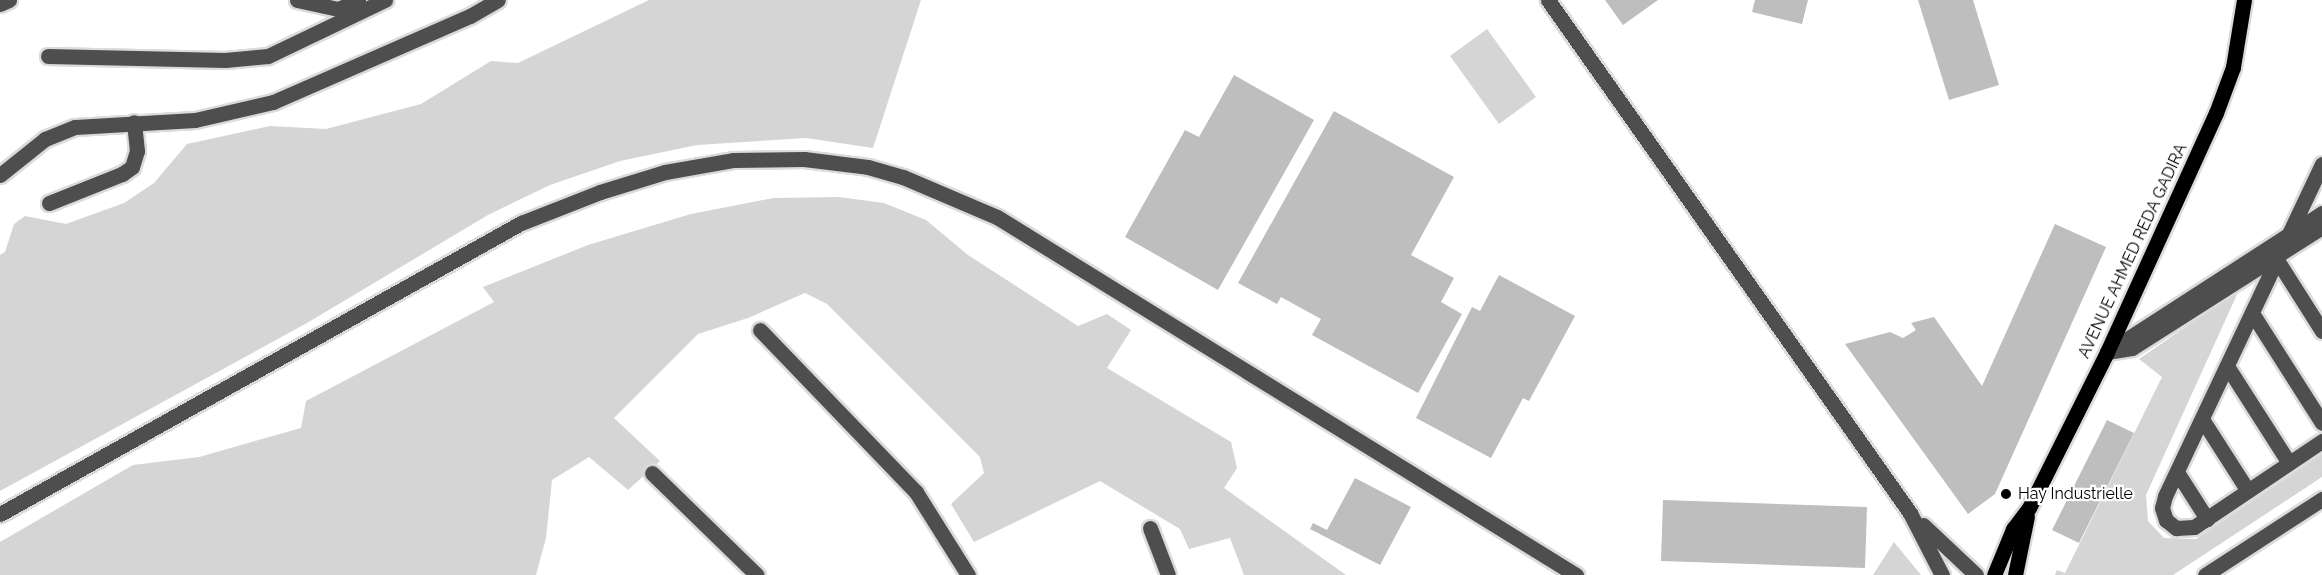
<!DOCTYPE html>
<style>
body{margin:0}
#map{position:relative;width:2322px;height:575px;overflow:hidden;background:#fff;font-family:Raleway,sans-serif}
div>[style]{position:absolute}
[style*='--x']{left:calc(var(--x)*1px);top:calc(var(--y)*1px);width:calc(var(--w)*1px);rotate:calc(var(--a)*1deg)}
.green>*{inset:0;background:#d5d5d5}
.building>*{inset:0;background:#bebebe}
.roads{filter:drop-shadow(2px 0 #dbdbdb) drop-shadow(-2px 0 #dbdbdb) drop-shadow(0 2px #dbdbdb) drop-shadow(0 -2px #dbdbdb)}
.minor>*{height:15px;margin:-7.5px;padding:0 7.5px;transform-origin:7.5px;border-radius:7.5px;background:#4e4e4e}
.major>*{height:15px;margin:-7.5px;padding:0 7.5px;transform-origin:7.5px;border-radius:7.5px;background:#000}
.dots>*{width:16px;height:16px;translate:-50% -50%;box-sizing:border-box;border:3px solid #fff;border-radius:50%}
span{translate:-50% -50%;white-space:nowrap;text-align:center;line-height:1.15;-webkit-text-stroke:4.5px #fff;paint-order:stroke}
.street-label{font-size:16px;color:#000}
.poi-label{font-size:16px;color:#000}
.left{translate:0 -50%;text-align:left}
</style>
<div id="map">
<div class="green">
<i style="clip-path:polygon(649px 0,921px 0,873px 148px,806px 138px,697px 145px,620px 161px,550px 185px,488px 215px,307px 323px,0 491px,0 255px,5px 252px,14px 224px,25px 216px,66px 224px,124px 203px,154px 183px,187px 144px,270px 126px,326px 129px,421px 104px,491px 61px,518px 63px)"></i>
<i style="clip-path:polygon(1487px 29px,1536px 97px,1499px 124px,1450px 56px)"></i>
<i style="clip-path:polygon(839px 197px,884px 203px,926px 220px,968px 255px,1078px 326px,1107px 314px,1131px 330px,1107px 368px,1231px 442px,1237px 468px,1224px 488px,1346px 575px,1244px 575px,1230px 538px,1189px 549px,1180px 529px,1100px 481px,974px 542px,951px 504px,984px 473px,980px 457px,827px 304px,805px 293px,748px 318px,698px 334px,614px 418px,660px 461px,628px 490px,589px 457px,552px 480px,546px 538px,536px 575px,0 575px,0 542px,133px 465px,199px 457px,301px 428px,306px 401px,494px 302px,483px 287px,588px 245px,691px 214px,773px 198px)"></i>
<i style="clip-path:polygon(2239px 290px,2146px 495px,2148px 521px,2164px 538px,2196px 539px,2322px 454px,2322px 477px,2173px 575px,2055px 575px,2057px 570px,2065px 573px,2162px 377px,2139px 359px)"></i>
<i style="clip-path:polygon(1894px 542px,1921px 575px,1873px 575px)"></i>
</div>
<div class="building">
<i style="clip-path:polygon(1605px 0,1658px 0,1623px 25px)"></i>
<i style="clip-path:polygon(1755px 0,1808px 0,1802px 24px,1752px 12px)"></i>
<i style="clip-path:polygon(1918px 0,1973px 0,1999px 85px,1949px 100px)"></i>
<i style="clip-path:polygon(1234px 75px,1314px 120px,1218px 290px,1125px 237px,1185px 130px,1199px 137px)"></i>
<i style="clip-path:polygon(1334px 111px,1454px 177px,1411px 255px,1454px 278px,1441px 302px,1462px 314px,1418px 393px,1312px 335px,1321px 319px,1281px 297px,1277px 304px,1238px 283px)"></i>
<i style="clip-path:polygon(2055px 224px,2106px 247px,1995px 494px,1968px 514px,1845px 344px,1890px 332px,1903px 338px,1916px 330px,1911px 323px,1934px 317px,1982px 386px)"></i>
<i style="clip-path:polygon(1499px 275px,1575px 316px,1529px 401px,1523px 398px,1491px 458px,1416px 418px,1472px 307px,1480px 311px)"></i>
<i style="clip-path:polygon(2107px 420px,2134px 433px,2079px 543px,2052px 530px)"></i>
<i style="clip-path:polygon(1355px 478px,1411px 507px,1380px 565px,1310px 529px,1313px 523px,1327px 530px)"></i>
<i style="clip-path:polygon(1663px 500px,1867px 507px,1865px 568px,1661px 561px)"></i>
</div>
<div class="roads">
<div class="minor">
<i style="--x:297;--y:0;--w:42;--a:12.4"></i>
<i style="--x:338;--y:9;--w:22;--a:-24"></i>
<i style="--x:1548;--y:0;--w:628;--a:54.79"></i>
<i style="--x:1910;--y:513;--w:70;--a:62.7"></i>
<i style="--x:0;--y:4;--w:10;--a:-24"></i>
<i style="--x:48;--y:56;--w:177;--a:1.3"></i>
<i style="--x:225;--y:60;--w:43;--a:-5.3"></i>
<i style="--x:268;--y:56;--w:130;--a:-25.6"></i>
<i style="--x:2322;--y:164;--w:367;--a:115.3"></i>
<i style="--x:2165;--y:496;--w:12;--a:104"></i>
<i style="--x:2162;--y:508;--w:13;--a:72"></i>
<i style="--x:2166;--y:520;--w:13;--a:39"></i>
<i style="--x:2176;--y:528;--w:18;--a:-3"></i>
<i style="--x:2194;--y:527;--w:154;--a:-33.9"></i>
<i style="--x:0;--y:175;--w:58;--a:-38.7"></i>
<i style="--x:45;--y:139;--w:32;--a:-22"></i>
<i style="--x:75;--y:127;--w:120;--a:-3.3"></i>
<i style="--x:195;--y:120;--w:80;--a:-13"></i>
<i style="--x:273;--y:102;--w:215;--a:-23.6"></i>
<i style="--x:470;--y:16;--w:32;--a:-30"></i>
<i style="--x:49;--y:203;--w:79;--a:-21.7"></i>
<i style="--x:122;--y:174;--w:12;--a:-35"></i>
<i style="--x:132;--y:167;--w:17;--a:-73"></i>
<i style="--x:137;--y:151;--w:29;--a:-96"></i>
<i style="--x:2277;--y:260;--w:84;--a:57.6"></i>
<i style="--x:2252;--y:313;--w:130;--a:57.5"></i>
<i style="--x:760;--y:330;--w:225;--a:46.1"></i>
<i style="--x:916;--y:492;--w:98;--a:57.9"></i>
<i style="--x:2107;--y:352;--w:256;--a:-32.9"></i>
<i style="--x:2107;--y:352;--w:25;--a:-9"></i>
<i style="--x:2132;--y:348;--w:225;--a:-32.5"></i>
<i style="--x:2227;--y:366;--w:115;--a:57.4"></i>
<i style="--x:2202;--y:419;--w:85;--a:57.4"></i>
<i style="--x:2177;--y:472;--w:56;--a:57.4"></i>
<i style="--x:652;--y:473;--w:146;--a:44.2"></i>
<i style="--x:0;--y:514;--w:597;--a:-29.19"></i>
<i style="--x:521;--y:223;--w:85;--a:-21.4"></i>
<i style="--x:600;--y:192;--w:68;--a:-17.1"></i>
<i style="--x:665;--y:172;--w:70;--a:-9.9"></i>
<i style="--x:734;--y:160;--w:70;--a:-0.8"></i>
<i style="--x:804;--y:159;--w:64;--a:7.1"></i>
<i style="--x:868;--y:167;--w:36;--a:16"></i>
<i style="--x:903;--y:177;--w:102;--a:23.1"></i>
<i style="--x:997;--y:217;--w:681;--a:31.73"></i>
<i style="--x:1923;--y:525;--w:73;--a:43.3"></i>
<i style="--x:1150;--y:528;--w:50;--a:69"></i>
<i style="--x:2205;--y:575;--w:140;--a:-33"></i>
</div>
<div class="major">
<i style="--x:1994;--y:575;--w:50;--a:-67.6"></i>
<i style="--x:2013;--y:529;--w:26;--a:-53"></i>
<i style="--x:2029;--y:508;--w:174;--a:-63.4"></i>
<i style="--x:2107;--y:352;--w:263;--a:-65.5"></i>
<i style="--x:2216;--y:113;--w:49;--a:-69.7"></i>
<i style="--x:2233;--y:67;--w:68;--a:-80.7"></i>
<i style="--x:2015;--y:575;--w:60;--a:-78.5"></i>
</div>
</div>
<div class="dots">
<i style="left:2006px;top:494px;background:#000"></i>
</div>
<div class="street-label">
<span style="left:2133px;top:251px;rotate:-65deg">AVENUE AHMED REDA GADIRA</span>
</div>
<div class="poi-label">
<span class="left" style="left:2018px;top:494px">Hay Industrielle</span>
</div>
</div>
